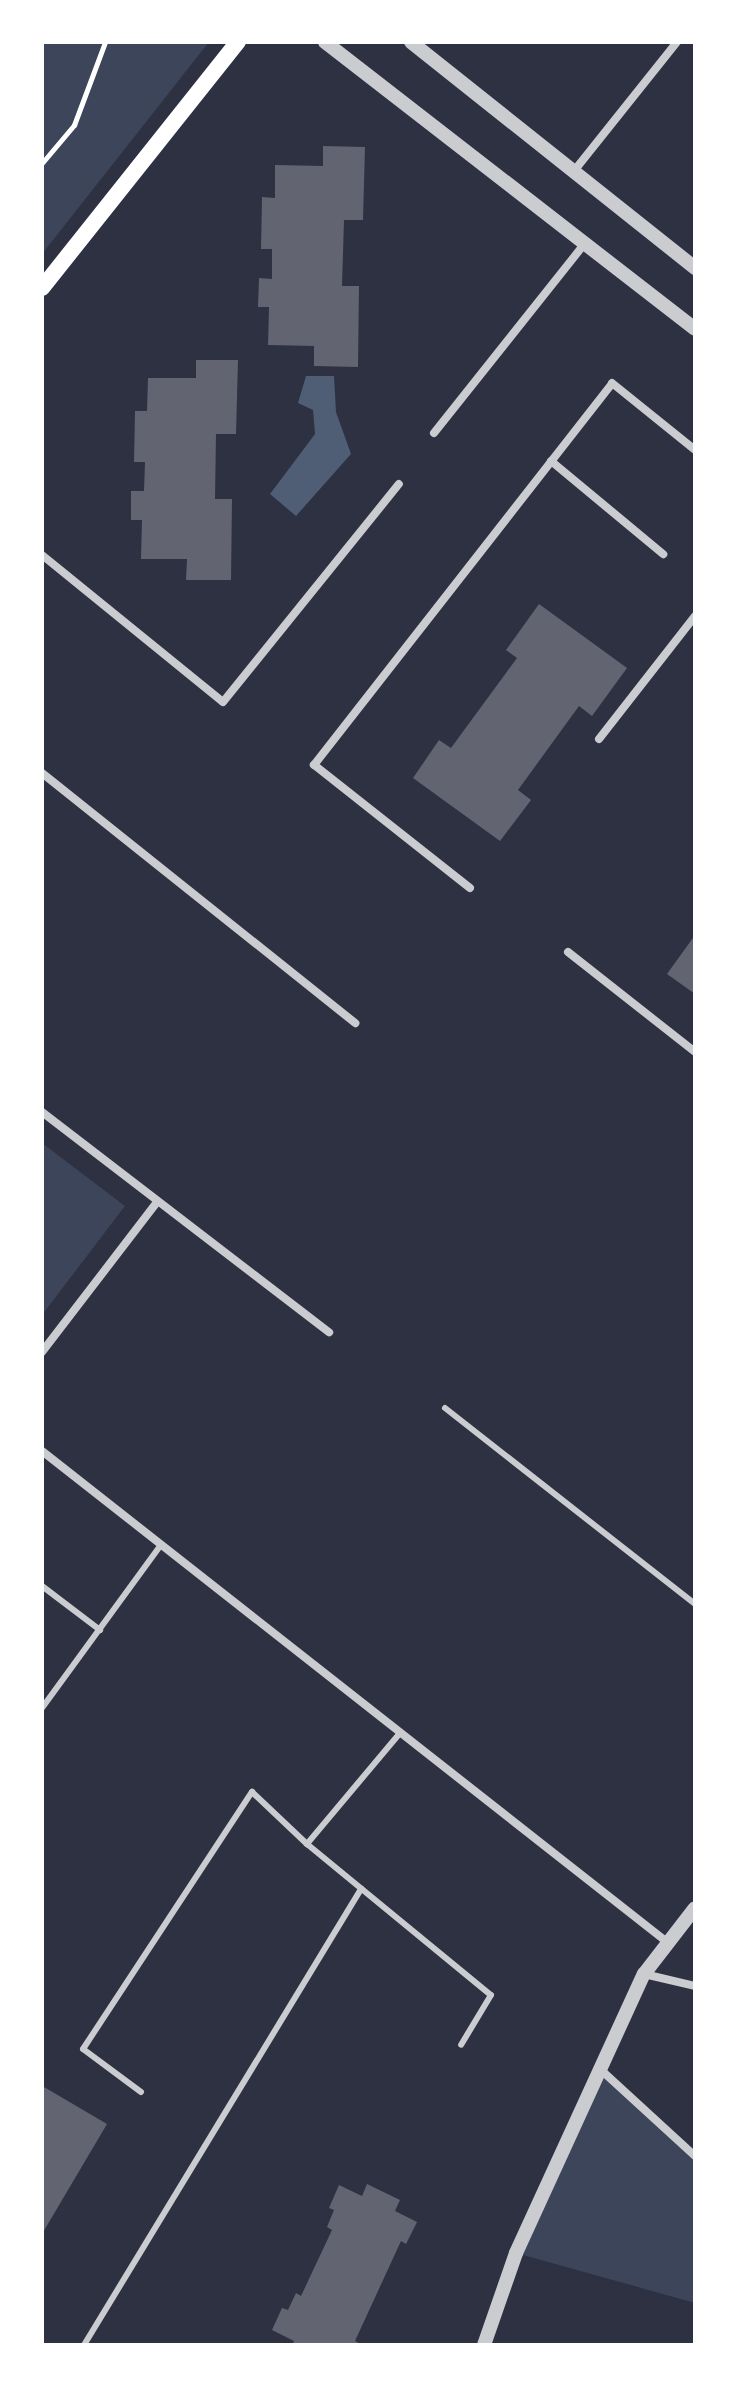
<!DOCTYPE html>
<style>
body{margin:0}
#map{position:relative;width:737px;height:2387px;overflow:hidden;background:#2d3142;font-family:Signika,sans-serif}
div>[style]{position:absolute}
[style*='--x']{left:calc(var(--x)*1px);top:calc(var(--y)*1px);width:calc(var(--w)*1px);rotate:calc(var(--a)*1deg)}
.green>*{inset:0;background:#3c4559}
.water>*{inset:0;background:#4f5d75}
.building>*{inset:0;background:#626471}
.path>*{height:5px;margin:-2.5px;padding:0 2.5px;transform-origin:2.5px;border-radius:2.5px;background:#fff}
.service>*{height:6px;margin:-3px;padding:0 3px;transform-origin:3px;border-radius:3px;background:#caccd0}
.minor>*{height:8px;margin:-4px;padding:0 4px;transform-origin:4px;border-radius:4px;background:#caccd0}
.tertiary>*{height:14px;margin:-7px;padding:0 7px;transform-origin:7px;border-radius:7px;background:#caccd0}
.secondary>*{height:16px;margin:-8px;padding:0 8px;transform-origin:8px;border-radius:8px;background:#fff}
span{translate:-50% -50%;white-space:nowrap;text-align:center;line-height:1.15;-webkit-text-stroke:6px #fff;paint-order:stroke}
.frame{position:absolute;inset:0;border:44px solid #fff;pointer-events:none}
</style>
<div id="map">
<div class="green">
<i style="clip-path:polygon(42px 42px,209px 42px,42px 254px)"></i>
<i style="clip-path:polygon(42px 1143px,125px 1206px,42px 1315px)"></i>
<i style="clip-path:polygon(600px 2069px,695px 2156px,695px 2303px,516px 2253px)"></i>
</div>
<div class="water">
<i style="clip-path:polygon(306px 376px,334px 376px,336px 412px,351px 454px,296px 516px,270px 494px,315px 434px,313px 410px,298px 403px)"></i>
</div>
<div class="building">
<i style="clip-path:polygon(323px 146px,365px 147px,363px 220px,344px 220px,342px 286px,359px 286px,358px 367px,314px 366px,314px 346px,268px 345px,269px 307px,258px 307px,259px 278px,272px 279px,272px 249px,261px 249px,262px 197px,275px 198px,275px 165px,323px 166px)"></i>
<i style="clip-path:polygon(196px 360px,238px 360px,236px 434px,216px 434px,215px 499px,232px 499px,231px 580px,186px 580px,187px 559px,141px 559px,142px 520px,131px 520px,131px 491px,144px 491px,145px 462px,134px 462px,135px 411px,147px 411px,148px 378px,196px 378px)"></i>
<i style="clip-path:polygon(539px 604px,627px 668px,592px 716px,579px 706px,518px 790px,531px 800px,500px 841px,413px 778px,439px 740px,451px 748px,517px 658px,506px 650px)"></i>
<i style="clip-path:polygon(695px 935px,695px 994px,667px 974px)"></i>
<i style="clip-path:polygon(44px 2087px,107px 2124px,42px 2234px,42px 2090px)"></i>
<i style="clip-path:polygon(367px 2184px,400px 2200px,395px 2211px,417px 2222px,406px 2244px,401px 2241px,355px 2341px,362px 2345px,292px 2345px,294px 2341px,272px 2330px,282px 2308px,288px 2310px,296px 2293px,301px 2296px,332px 2230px,327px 2227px,334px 2210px,329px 2208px,339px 2185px,362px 2196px)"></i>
</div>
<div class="path">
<i style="--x:42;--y:163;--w:50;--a:-49.9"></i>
<i style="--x:74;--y:125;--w:89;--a:-69.5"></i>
</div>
<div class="service">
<i style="--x:445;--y:1408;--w:318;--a:38.1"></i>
<i style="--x:42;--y:1586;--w:73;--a:37.2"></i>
<i style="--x:42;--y:1708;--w:202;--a:-53.9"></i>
<i style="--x:400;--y:1733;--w:145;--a:130"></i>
<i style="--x:307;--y:1844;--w:238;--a:39.4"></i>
<i style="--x:491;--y:1995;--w:58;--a:121"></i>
<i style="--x:141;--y:2092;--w:72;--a:-143.4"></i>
<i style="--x:83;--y:2049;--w:308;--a:-56.7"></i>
<i style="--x:252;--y:1792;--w:76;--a:43.4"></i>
<i style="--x:84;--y:2345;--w:534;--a:-58.72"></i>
</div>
<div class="minor">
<i style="--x:574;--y:171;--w:165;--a:-51.4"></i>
<i style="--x:434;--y:433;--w:243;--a:-51.5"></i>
<i style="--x:551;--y:461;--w:146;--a:39.7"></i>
<i style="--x:42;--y:555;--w:233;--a:39.1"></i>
<i style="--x:223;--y:702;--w:280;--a:-51.1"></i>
<i style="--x:599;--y:739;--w:156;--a:-52"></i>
<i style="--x:42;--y:773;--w:401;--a:38.6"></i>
<i style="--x:470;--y:888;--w:199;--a:-141.7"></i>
<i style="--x:314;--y:765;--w:484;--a:-52"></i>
<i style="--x:612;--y:383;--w:107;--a:38.9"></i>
<i style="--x:568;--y:952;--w:162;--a:38.2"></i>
<i style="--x:42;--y:1112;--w:362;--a:37.5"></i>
<i style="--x:42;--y:1352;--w:189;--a:-52.5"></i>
<i style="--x:42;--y:1451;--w:795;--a:38.15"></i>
<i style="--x:644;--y:1974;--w:52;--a:13.2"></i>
<i style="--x:600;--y:2069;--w:129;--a:42.5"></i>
</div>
<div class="tertiary">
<i style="--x:325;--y:42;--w:468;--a:37.8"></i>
<i style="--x:411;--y:42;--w:363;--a:38.5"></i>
<i style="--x:484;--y:2345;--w:97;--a:-70.8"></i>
<i style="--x:516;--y:2253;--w:307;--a:-65.4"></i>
<i style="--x:644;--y:1974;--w:83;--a:-52.3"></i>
</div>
<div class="secondary">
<i style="--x:42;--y:288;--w:315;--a:-51.5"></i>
</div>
<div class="frame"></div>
</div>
